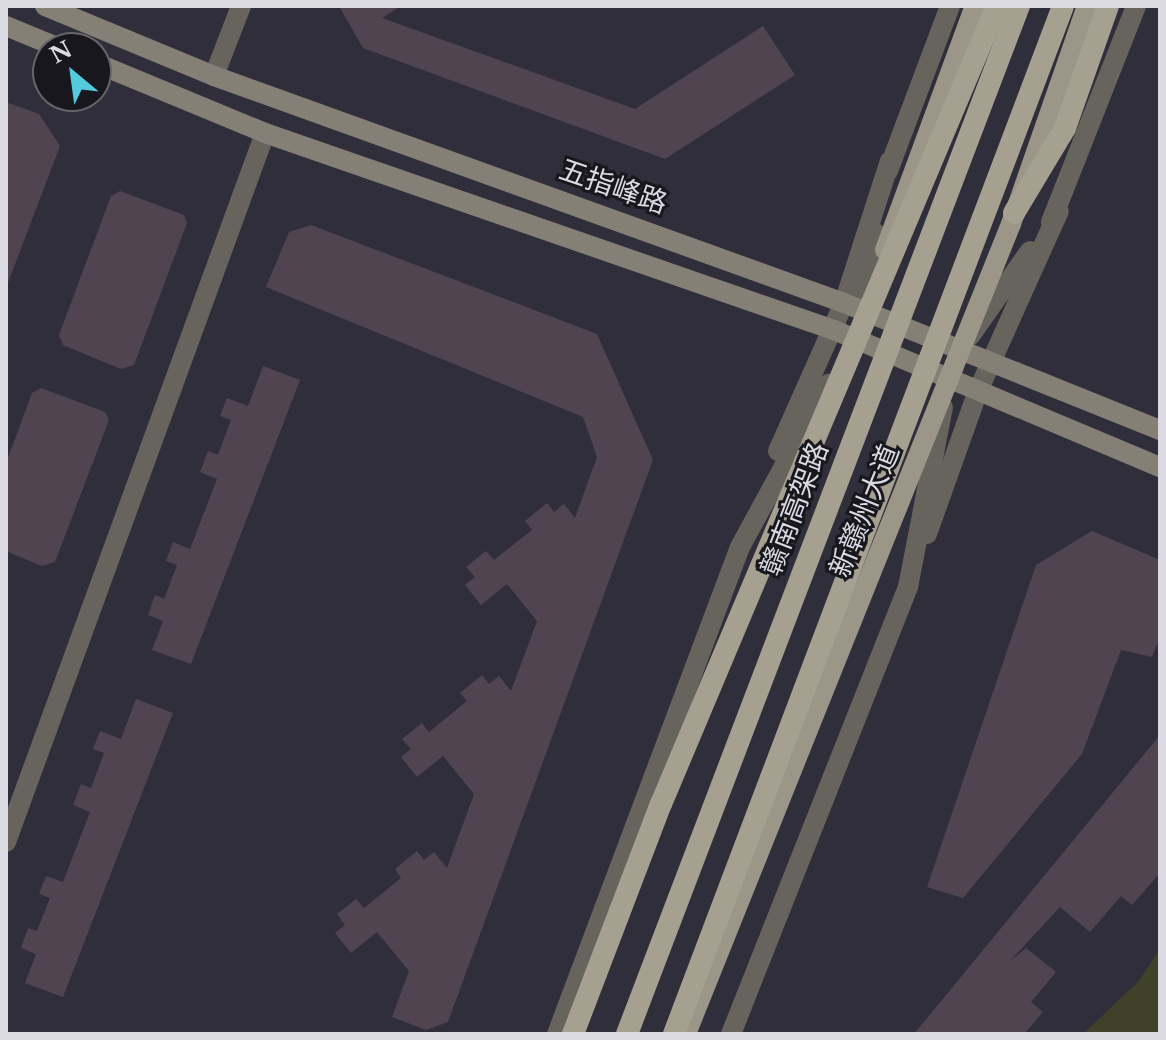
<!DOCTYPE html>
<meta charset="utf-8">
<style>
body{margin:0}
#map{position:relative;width:1166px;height:1040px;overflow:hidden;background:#312e3c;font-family:"Libre Baskerville","Noto Sans SC",serif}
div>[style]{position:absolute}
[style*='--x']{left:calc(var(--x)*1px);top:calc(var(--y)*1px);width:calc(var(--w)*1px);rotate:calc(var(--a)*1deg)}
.green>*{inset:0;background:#3f4128}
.building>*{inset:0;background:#504450}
.minor>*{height:20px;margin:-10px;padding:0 10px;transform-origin:10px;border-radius:10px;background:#66645d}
.tertiary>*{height:20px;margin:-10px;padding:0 10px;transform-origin:10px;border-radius:10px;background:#66645d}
.secondary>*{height:20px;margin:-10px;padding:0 10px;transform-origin:10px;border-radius:10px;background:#848076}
.primary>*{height:20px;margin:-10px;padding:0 10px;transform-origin:10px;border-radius:10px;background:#9b9688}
.trunk>*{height:22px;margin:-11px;padding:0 11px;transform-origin:11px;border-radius:11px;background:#a6a090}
.trunk-bridge>*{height:22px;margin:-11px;padding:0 11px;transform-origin:11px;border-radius:11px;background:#a6a090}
span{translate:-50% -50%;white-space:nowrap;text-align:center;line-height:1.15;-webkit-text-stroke:6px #19171e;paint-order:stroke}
.street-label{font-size:28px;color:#dbd9e2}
.frame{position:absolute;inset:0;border:8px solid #dbd9e2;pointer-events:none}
.north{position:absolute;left:32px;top:32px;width:80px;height:80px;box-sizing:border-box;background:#19171e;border:2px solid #67656c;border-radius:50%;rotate:331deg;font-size:22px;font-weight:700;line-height:32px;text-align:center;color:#dbd9e2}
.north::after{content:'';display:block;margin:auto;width:28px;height:36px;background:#53cbdb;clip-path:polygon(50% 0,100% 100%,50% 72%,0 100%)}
</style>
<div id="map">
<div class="green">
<i style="clip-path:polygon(1160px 949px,1160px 1034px,1083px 1034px,1138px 982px)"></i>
</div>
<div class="building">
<i style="clip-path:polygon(339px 6px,401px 6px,382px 18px,635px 109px,763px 26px,795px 75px,665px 159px,363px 48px)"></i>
<i style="clip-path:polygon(6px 102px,39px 114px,60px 146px,6px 288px)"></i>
<i style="clip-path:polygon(120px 191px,184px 215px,187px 223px,134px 365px,121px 369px,63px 345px,59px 335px,111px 196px)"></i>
<i style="clip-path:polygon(311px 225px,597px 334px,653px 460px,448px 1022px,426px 1030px,392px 1017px,409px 971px,377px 932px,351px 953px,335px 933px,345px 925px,337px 914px,356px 899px,364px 908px,401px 878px,395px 869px,417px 851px,424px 860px,434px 852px,447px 868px,474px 794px,443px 756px,417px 777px,401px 757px,411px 749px,402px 739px,422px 723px,429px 732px,467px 701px,460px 693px,482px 675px,489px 684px,499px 676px,511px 691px,537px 621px,507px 584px,481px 605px,465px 585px,475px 577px,466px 567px,486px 551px,494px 560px,532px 530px,525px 521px,547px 503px,554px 512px,564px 504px,575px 518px,597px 457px,583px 417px,266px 287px,289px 232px)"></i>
<i style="clip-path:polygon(263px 366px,300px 380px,191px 664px,152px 650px,163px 621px,148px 615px,155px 595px,164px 599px,177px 565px,166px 561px,173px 542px,190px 549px,217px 479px,200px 472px,208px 451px,218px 455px,231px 420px,220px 416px,227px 398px,248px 406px)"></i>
<i style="clip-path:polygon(41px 388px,105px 412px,109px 420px,55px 562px,42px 566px,6px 551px,6px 463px,32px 393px)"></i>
<i style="clip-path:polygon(1092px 531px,1160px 560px,1160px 638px,1152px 657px,1121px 650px,1082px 754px,963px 898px,927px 887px,1036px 565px)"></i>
<i style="clip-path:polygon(136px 699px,173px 713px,63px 997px,25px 983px,36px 954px,21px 948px,28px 928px,37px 931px,50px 898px,39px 894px,46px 876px,63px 882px,90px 812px,73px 805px,81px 784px,91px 788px,104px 753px,93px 749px,100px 731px,121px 739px)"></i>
<i style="clip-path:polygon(1160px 735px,1160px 873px,1132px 905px,1121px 896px,1090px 932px,1060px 907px,1009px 962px,1026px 948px,1056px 972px,1031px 1002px,1043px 1012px,1024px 1034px,914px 1034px)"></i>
</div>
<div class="minor">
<i style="--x:6;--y:842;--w:755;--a:-69.93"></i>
</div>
<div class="tertiary">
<i style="--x:214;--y:76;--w:75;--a:-68.9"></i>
<i style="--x:888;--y:171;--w:176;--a:-69.4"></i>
<i style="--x:1051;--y:222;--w:232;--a:-68.5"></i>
<i style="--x:865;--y:309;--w:77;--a:-82.5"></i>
<i style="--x:970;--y:336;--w:104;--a:-54.8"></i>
<i style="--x:778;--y:451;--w:162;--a:-66"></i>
<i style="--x:844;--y:303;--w:149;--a:-72.1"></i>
<i style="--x:927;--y:534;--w:152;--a:-70.4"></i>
<i style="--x:978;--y:391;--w:197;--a:-65.8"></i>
<i style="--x:557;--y:1034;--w:520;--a:-69.41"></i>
<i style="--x:740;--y:547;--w:186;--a:-61.4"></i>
<i style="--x:731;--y:1034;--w:481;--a:-68.4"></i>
<i style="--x:908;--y:587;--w:183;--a:-79"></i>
</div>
<div class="secondary">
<i style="--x:45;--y:6;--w:183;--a:22.5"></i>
<i style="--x:214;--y:76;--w:670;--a:19.81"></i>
<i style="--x:844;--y:303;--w:341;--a:21.9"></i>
<i style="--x:6;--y:26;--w:57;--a:22.5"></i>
<i style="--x:96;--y:63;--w:183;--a:22.5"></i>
<i style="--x:265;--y:133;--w:602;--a:19.1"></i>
<i style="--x:834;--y:330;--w:354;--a:22.8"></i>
</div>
<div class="primary">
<i style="--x:885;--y:250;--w:260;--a:-69.8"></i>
<i style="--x:686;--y:1034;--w:873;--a:-68.14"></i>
<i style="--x:1011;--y:224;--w:231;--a:-70.8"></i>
</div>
<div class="trunk">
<i style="--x:1014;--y:213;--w:99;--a:-59"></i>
<i style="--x:1065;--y:128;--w:129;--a:-70.6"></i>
</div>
<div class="trunk-bridge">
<i style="--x:573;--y:1034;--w:246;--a:-69.1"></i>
<i style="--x:661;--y:804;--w:866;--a:-67.17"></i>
<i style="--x:627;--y:1034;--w:1100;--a:-69.13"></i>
<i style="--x:674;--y:1034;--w:1099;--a:-69.27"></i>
</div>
<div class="street-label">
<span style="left:613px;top:187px;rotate:19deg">五指峰路</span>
<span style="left:795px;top:509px;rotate:-69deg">赣南高架路</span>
<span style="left:865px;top:511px;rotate:-68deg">新赣州大道</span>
</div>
<div class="frame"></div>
<div class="north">N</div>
</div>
